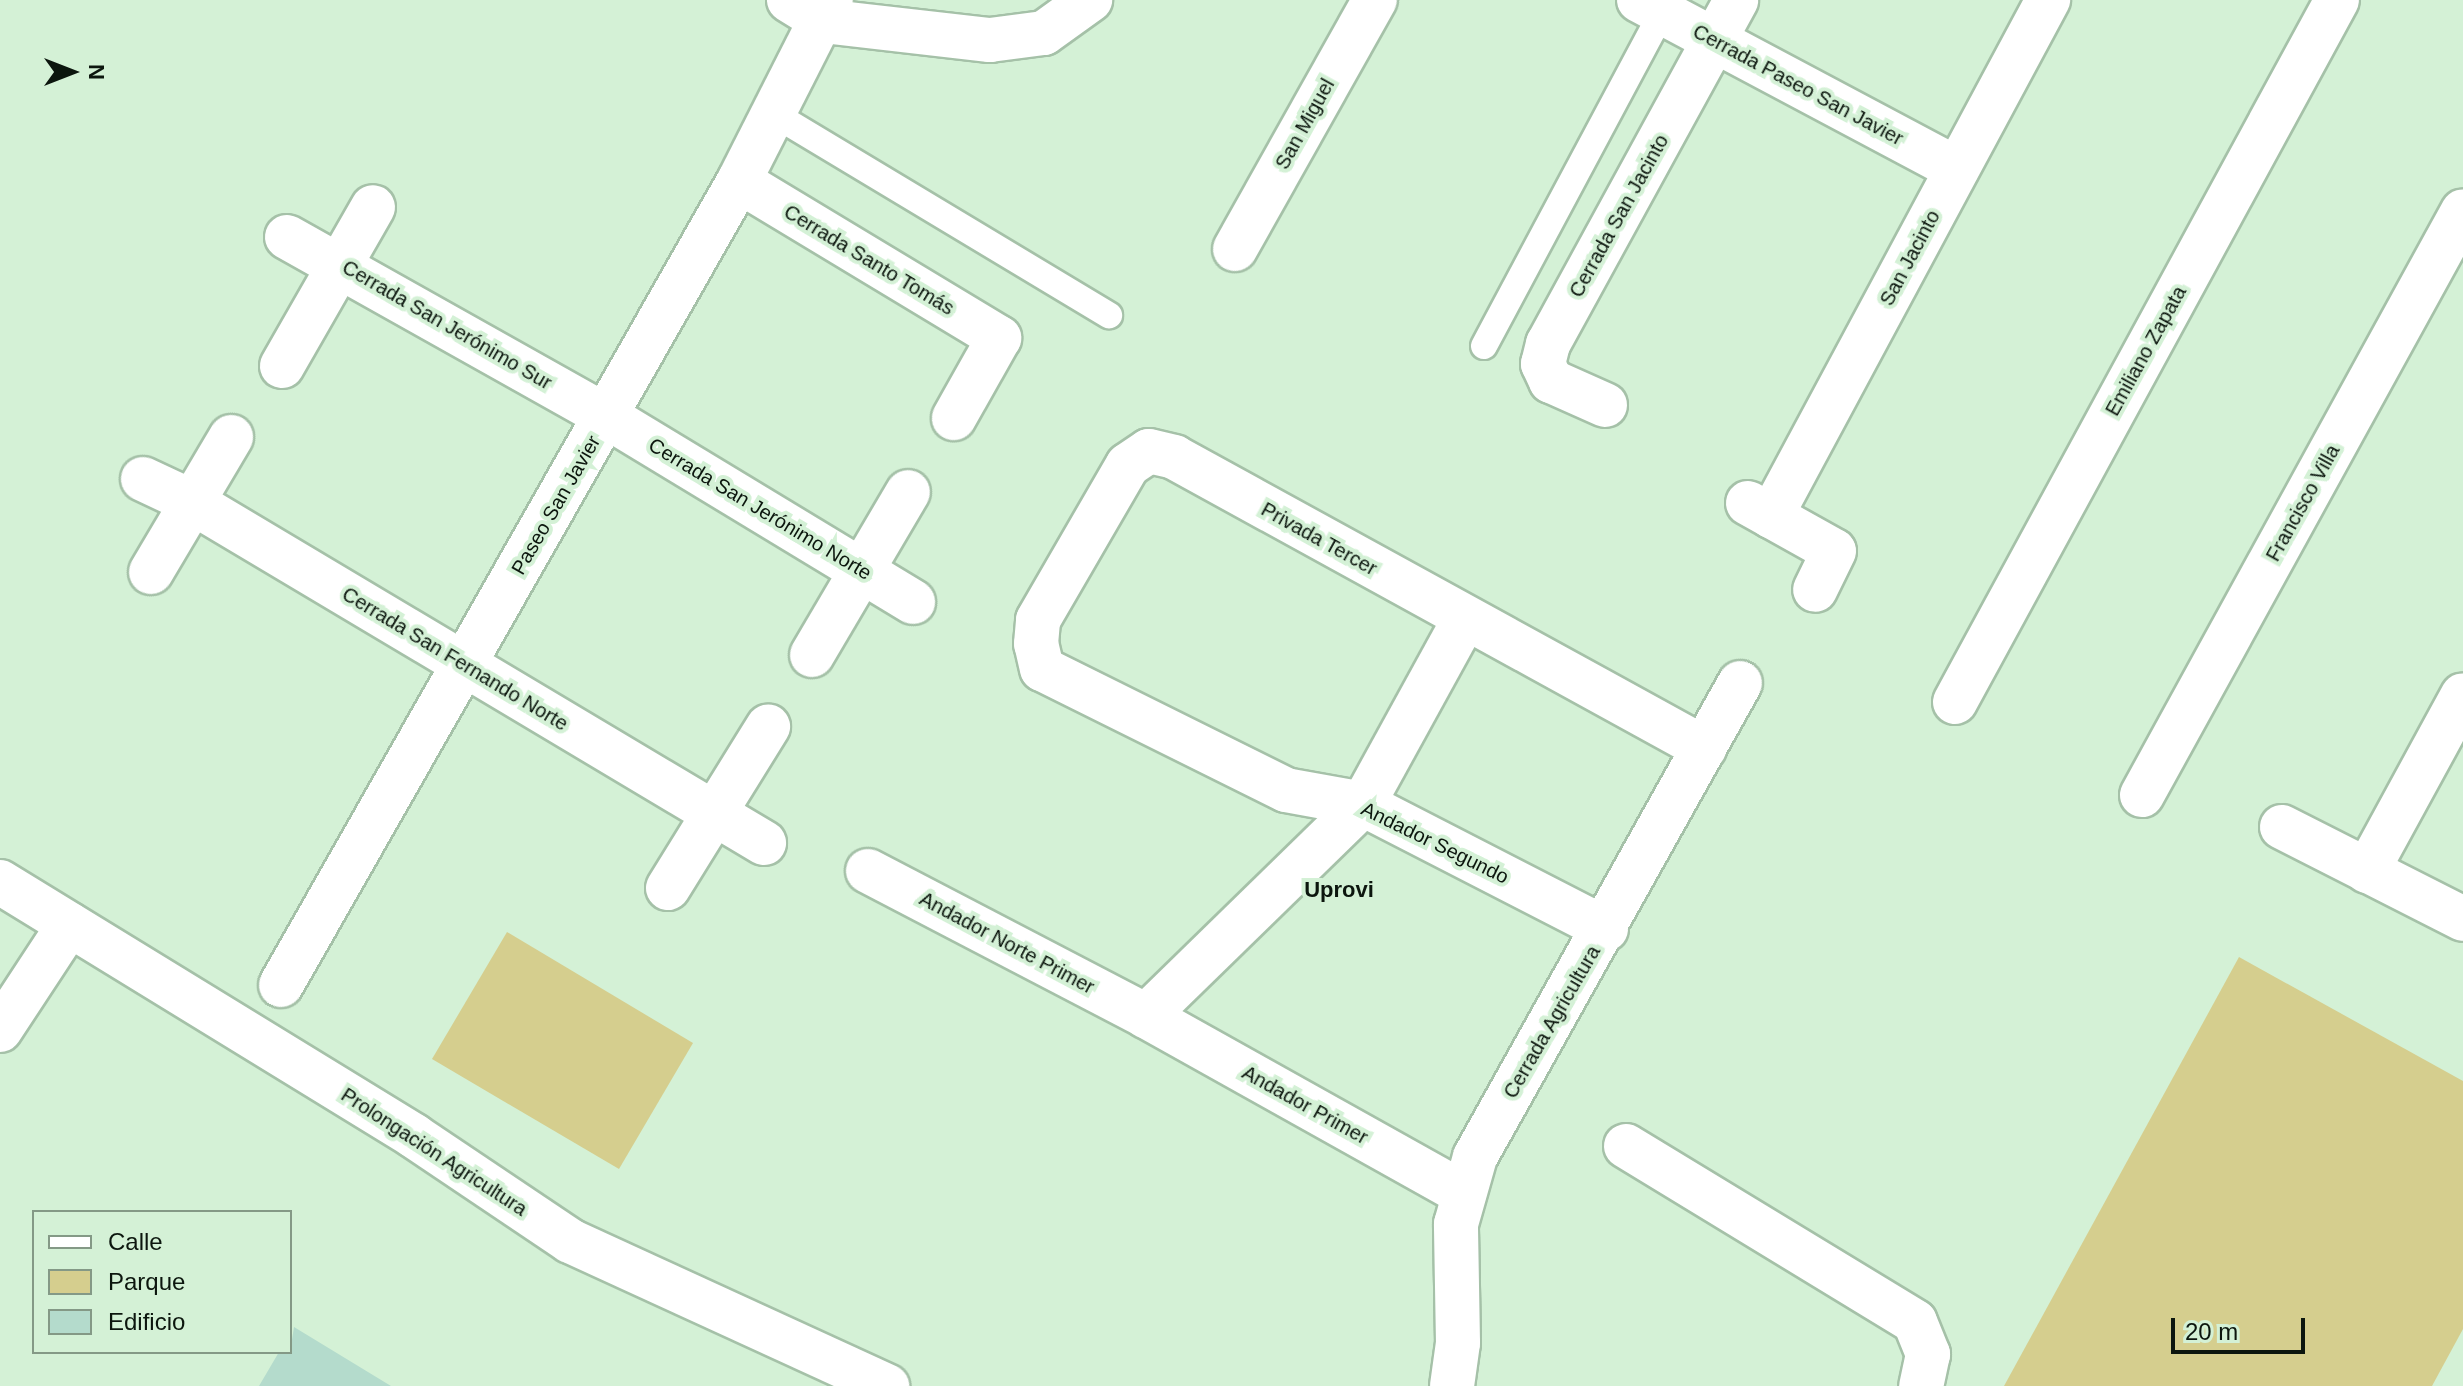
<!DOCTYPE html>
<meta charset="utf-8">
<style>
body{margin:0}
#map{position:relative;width:2463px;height:1386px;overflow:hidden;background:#d4f1d6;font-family:Arial,sans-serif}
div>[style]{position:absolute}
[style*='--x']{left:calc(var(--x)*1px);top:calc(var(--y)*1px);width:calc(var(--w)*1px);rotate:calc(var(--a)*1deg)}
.green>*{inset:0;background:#d5ce8e}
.building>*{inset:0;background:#b4dbcc}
.roads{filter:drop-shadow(2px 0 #a5c1a8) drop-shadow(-2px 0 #a5c1a8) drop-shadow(0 2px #a5c1a8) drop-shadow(0 -2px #a5c1a8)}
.service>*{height:26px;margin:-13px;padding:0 13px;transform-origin:13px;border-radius:13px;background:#fff}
.minor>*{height:44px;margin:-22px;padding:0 22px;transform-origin:22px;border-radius:22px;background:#fff}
span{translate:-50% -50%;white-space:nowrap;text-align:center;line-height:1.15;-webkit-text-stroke:8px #d4f1d6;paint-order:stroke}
.street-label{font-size:20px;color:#0c160e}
.neighbourhood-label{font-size:22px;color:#0c160e;font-weight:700}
.legend{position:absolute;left:32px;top:1210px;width:260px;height:144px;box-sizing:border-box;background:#d4f1d6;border:2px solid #849986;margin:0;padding:10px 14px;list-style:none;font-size:24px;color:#0c160e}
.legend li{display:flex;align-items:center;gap:16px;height:40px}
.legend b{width:40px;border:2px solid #849986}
.north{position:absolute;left:32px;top:32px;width:80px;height:80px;-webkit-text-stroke:6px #d4f1d6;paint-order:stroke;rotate:90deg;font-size:22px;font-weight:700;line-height:32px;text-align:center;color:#0c160e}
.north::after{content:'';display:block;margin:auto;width:28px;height:36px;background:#0c160e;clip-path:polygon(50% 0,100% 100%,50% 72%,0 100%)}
.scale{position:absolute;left:2171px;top:1318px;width:134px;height:36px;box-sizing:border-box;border:4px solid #0c160e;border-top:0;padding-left:10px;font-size:24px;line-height:28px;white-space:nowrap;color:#0c160e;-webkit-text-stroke:6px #d4f1d6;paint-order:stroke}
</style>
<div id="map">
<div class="green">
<i style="clip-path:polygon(507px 932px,693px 1043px,619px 1169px,432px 1059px)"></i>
<i style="clip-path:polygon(2239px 957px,2463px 1081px,2463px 1329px,2432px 1386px,2004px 1386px)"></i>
</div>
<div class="building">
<i style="clip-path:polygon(294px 1327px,391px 1386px,259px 1386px,279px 1352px,290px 1352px)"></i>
</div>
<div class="roads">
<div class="service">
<i style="--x:774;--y:114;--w:391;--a:31"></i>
<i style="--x:1484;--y:346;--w:378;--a:-61.9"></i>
</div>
<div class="minor">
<i style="--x:789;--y:0;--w:40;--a:32"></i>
<i style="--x:823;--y:21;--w:168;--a:6.5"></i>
<i style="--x:990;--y:40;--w:54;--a:-7.4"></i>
<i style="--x:1044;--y:33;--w:57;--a:-35.7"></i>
<i style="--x:1639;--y:0;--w:360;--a:28"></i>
<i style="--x:739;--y:181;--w:304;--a:31.1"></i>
<i style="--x:999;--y:338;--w:92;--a:119.4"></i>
<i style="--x:287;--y:237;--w:366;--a:29.3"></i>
<i style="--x:606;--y:416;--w:359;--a:31.2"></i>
<i style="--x:1235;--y:249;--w:286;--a:-60.7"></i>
<i style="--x:282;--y:366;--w:183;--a:-60.2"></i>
<i style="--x:1605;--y:405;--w:59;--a:-156"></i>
<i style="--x:1551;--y:381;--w:19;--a:-115"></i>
<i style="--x:1543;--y:364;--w:21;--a:-76"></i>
<i style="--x:1548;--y:344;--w:392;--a:-61.3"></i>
<i style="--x:143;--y:479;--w:54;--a:25.1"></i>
<i style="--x:192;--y:502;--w:666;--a:30.8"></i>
<i style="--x:1748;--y:503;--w:98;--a:29.2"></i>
<i style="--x:1834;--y:551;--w:43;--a:116"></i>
<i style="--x:1771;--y:516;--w:586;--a:-61.77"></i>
<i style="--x:151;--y:572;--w:157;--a:-59.3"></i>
<i style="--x:812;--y:655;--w:189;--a:-59.5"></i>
<i style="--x:1955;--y:702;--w:799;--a:-61.45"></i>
<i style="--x:2142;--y:795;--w:666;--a:-61.2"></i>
<i style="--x:2282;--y:827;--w:203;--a:26.9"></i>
<i style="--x:868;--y:871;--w:314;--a:27.5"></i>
<i style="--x:1146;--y:1016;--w:364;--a:29.2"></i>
<i style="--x:2367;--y:871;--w:200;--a:-61.4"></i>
<i style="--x:0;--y:882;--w:486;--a:31.5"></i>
<i style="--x:414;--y:1136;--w:188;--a:33.9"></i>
<i style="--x:570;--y:1241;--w:349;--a:24.6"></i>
<i style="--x:668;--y:888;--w:190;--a:-58.2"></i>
<i style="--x:1606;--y:929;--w:273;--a:-152.8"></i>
<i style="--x:1363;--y:804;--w:78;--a:-169.7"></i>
<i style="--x:1286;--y:790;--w:272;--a:-153.6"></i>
<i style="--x:1042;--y:669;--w:26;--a:-103"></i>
<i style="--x:1036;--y:644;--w:24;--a:-85"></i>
<i style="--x:1038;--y:620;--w:179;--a:-59.9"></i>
<i style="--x:1128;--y:465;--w:25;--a:-34"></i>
<i style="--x:1149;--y:451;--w:26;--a:13"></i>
<i style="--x:1174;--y:457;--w:605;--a:28.77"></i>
<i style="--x:281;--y:985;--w:925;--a:-60.33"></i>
<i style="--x:739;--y:181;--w:203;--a:-63.1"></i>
<i style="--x:1146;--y:1016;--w:303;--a:-44.3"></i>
<i style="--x:1363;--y:804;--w:210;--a:-61.2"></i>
<i style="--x:0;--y:1030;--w:126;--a:-56.7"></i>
<i style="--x:1626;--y:1146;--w:338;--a:31.3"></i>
<i style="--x:1915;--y:1322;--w:35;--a:68"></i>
<i style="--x:1928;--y:1354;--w:33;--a:102"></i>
<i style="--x:1452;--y:1386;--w:43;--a:-82.1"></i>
<i style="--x:1458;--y:1343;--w:119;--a:-91"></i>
<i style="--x:1456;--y:1224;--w:70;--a:-74.2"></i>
<i style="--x:1475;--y:1157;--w:543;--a:-60.79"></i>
</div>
</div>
<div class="street-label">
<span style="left:1798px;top:85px;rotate:28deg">Cerrada Paseo San Javier</span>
<span style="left:1305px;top:124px;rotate:-61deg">San Miguel</span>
<span style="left:1619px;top:216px;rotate:-61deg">Cerrada San Jacinto</span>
<span style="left:1910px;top:258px;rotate:-62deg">San Jacinto</span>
<span style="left:869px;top:260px;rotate:31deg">Cerrada Santo Tomás</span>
<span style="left:447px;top:325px;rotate:30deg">Cerrada San Jerónimo Sur</span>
<span style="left:2146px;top:351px;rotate:-61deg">Emiliano Zapata</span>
<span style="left:2303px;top:503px;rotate:-61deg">Francisco Villa</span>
<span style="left:556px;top:505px;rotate:-60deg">Paseo San Javier</span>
<span style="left:760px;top:509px;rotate:31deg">Cerrada San Jerónimo Norte</span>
<span style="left:1319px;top:539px;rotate:29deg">Privada Tercer</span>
<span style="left:455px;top:659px;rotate:31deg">Cerrada San Fernando Norte</span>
<span style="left:1435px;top:843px;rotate:26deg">Andador Segundo</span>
<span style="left:1007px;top:943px;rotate:28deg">Andador Norte Primer</span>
<span style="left:1552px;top:1022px;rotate:-60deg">Cerrada Agricultura</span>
<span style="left:1305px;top:1105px;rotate:29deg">Andador Primer</span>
<span style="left:434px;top:1152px;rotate:33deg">Prolongación Agricultura</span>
</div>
<div class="neighbourhood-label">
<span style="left:1339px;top:890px">Uprovi</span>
</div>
<ul class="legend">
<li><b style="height:10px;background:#fff"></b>Calle</li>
<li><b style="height:22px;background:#d5ce8e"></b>Parque</li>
<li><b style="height:22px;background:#b4dbcc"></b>Edificio</li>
</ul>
<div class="north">N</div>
<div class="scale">20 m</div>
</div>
